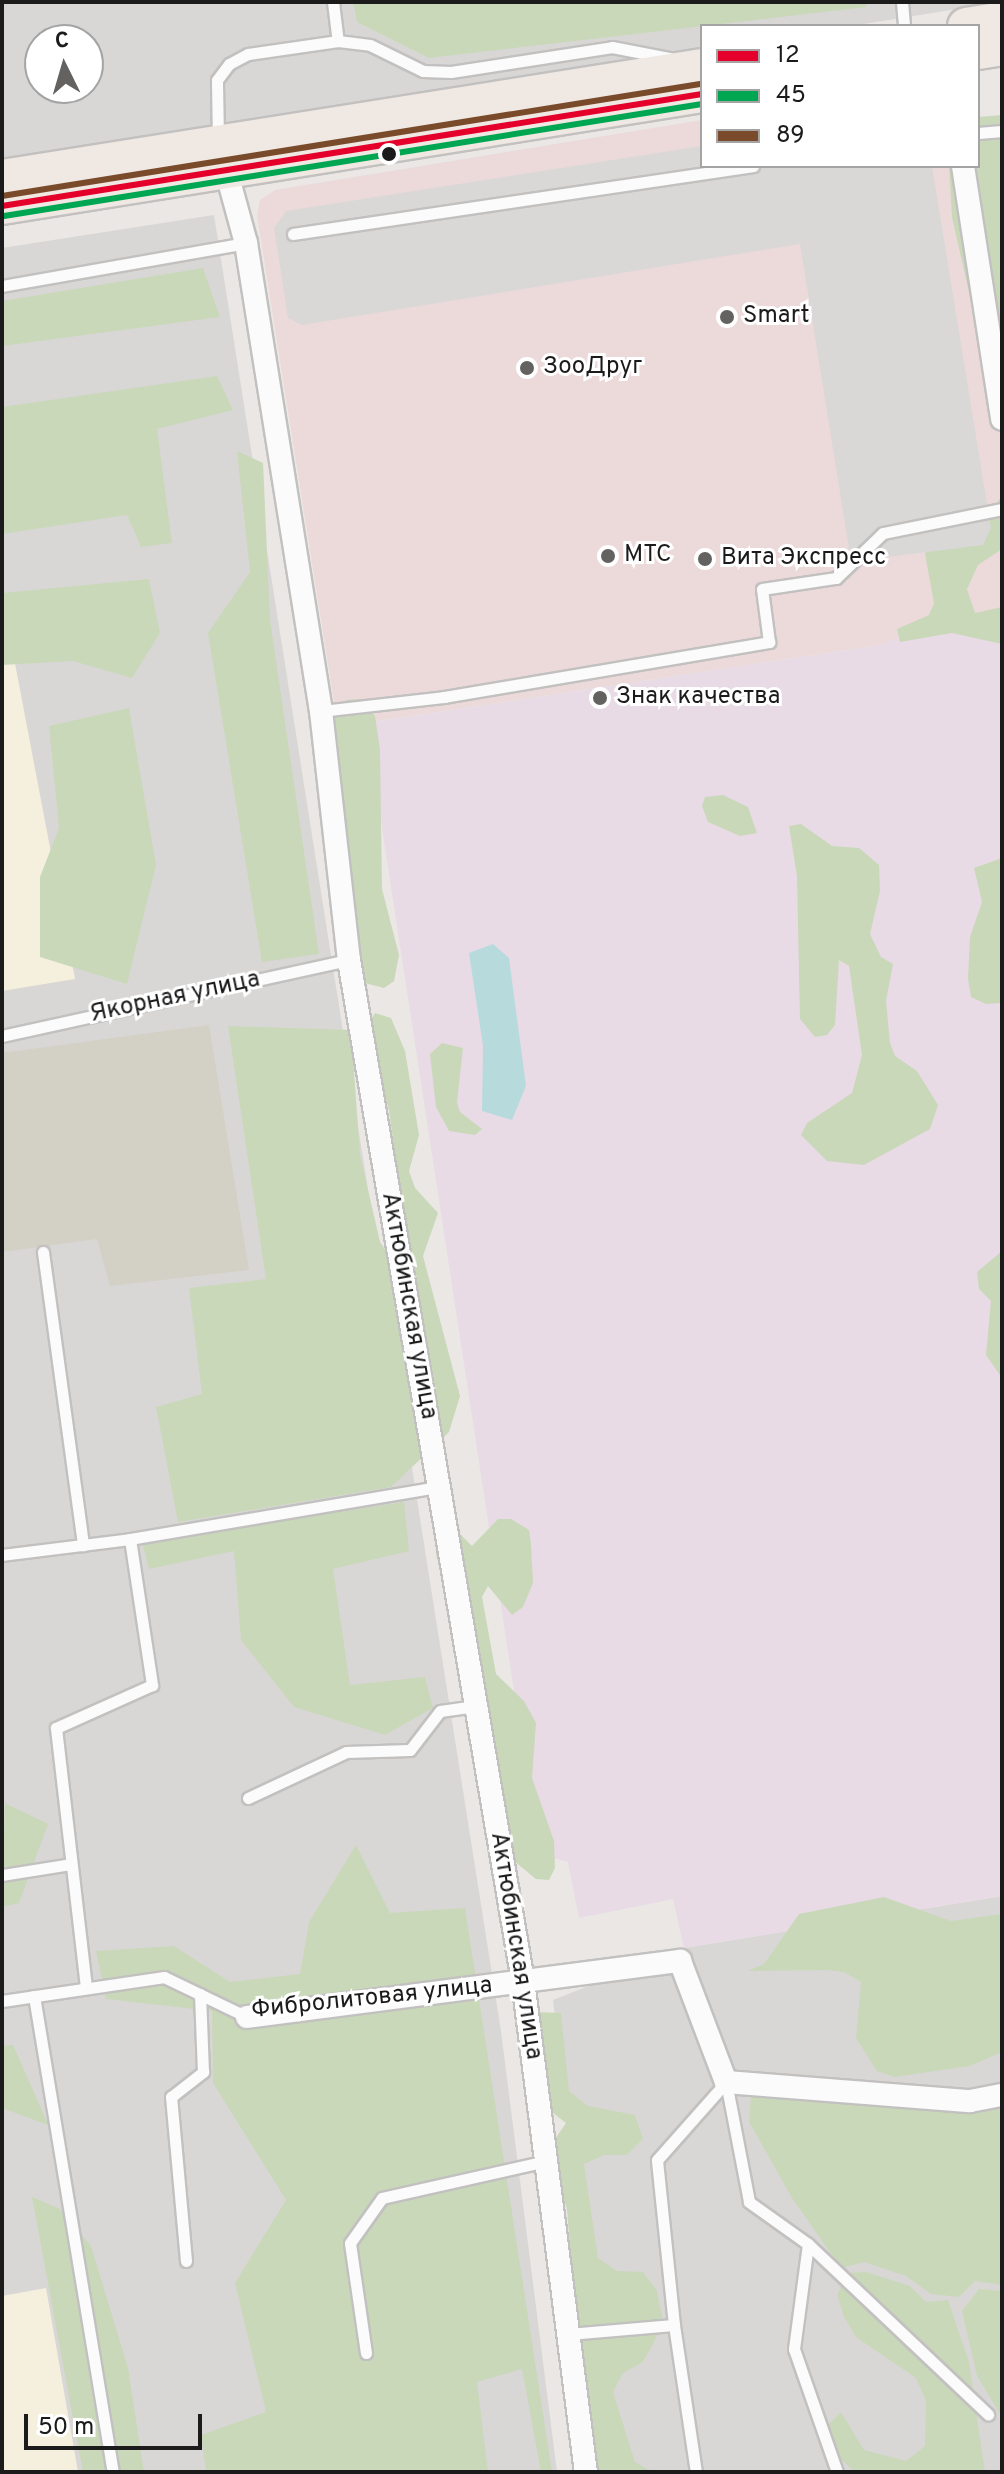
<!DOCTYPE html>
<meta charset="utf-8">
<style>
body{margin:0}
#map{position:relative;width:1004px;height:2474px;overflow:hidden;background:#eae7e4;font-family:Overpass,sans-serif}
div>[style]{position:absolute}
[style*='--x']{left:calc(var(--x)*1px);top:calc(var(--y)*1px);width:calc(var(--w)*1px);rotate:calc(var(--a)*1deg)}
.residential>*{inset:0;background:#d9d7d5}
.commercial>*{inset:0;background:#ecdadb}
.industrial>*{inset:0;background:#e8dbe5}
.education>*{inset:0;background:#f5f0dd}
.construction>*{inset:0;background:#d3d0c5}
.forest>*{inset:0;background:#c9d8b9}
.parking>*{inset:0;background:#dad8d7}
.water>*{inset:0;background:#b7dbdd}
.roads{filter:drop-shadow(2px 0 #c2c1c0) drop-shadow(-2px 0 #c2c1c0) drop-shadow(0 2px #c2c1c0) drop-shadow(0 -2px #c2c1c0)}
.lane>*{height:11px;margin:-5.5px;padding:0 5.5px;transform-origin:5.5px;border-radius:5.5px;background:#fcfbfb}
.street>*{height:22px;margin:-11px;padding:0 11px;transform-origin:11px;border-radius:11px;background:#fcfbfb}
.primary>*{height:36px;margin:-18px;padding:0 18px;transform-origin:18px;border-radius:18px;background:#efe8e3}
.bus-1>*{height:6px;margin:-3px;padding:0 3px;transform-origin:3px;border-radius:3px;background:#e4002b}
.bus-2>*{height:6px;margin:-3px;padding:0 3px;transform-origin:3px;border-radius:3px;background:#00a651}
.bus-3>*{height:6px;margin:-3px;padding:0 3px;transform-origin:3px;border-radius:3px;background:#7a4b2a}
.dots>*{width:22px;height:22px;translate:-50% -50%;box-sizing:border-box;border:4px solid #fff;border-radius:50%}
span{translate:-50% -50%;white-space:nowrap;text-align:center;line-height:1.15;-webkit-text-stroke:6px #fff;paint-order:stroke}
.poi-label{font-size:24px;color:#1b1b1b}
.left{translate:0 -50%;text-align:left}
.street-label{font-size:24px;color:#1b1b1b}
.frame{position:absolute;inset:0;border:4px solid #1b1b1b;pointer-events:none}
.legend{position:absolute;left:700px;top:24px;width:280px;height:144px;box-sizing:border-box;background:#fff;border:2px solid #a4a4a4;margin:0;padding:10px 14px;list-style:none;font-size:24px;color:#1b1b1b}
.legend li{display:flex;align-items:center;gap:16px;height:40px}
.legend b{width:40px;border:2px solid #a4a4a4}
.north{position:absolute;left:24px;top:24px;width:80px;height:80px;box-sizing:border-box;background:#fff;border:2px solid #a4a4a4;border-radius:50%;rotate:355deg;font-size:22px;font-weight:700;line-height:32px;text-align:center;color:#1b1b1b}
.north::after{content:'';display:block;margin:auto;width:28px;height:36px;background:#636261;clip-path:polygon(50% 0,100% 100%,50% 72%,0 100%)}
.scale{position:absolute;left:24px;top:2414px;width:178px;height:36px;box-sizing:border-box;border:4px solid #1b1b1b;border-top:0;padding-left:10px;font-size:24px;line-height:28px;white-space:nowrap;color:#1b1b1b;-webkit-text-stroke:6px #fff;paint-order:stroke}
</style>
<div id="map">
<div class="residential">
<i style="clip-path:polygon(evenodd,2px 2px,1001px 2px,851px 26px,702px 26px,702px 50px,2px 161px,2px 2px,40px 40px,88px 40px,88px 88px,40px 88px,40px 40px)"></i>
<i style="clip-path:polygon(214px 215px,501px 2031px,557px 2472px,2px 2472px,2px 248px)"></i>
<i style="clip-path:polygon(1002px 1896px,1002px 2472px,610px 2472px,553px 2000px,684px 1948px)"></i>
</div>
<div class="commercial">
<i style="clip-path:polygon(979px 109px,1002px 281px,1002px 623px,910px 633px,880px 645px,338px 727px,257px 215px,260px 200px,275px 190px,702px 120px,702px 166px,978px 166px)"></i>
</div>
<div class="industrial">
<i style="clip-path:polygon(1002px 623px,1002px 1896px,684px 1948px,673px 1899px,579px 1918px,568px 1862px,544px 1855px,513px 1684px,366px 723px,880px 645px,910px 633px)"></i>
</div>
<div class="education">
<i style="clip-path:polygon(2px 595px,75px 979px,2px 991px)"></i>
<i style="clip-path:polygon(46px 2288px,78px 2472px,2px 2472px,2px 2296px)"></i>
</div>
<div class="construction">
<i style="clip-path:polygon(209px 1025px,249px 1270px,110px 1286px,97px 1239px,2px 1252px,2px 1053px)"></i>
</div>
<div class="forest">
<i style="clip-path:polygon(353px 2px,867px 2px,866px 7px,429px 58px,357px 22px)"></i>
<i style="clip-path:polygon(1002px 115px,1002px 321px,995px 326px,975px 319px,952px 217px,949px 166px,978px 166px,978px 117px)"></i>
<i style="clip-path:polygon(203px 268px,220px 317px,2px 346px,2px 301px)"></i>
<i style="clip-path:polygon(217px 376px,233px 410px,157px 429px,172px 543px,141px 547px,127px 515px,2px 534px,2px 407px)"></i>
<i style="clip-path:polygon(237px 451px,263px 463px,270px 620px,319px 954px,262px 962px,208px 633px,250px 572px)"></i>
<i style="clip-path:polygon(1002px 496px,1002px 549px,978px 565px,967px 589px,975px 613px,1002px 607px,1002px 644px,952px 633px,900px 642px,897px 629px,929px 615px,934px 603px,925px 554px,929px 541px,985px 518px)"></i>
<i style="clip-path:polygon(149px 579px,160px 633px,132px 678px,73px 661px,2px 665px,2px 593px)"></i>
<i style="clip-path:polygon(360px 699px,375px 716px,380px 750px,382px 889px,399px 955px,394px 981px,384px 988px,361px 982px,315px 721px,346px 700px)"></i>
<i style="clip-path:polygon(129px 708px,156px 865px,127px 984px,40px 957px,40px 877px,59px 828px,49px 726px)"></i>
<i style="clip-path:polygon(723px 795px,748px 807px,757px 833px,740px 836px,708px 822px,702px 806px,705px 797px)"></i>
<i style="clip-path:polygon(801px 824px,832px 846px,859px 848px,879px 865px,880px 891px,870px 934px,881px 957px,893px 964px,886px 1001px,890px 1043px,895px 1056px,917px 1071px,938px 1105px,930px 1129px,864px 1165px,827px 1161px,801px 1135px,807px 1123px,852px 1093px,862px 1055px,849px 966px,839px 960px,835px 1025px,827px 1035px,815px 1037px,800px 1019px,797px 876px,789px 826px)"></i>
<i style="clip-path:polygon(1002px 858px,1002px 1003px,986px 1004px,971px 997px,968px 979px,970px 937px,982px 902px,974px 868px)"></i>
<i style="clip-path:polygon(375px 1013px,391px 1018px,405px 1051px,419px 1135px,409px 1171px,415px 1188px,438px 1213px,423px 1256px,460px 1396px,449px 1432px,391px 1487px,178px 1522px,156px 1407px,202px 1394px,189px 1288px,266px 1279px,228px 1026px,351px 1030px,360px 1155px,380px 1242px,389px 1255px,405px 1227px,389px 1110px,365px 1029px)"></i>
<i style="clip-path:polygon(442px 1043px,463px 1048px,457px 1102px,460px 1112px,482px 1129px,475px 1135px,449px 1131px,436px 1107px,430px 1054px)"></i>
<i style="clip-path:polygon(1002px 1251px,1002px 1378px,986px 1355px,991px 1301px,979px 1289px,977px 1272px)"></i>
<i style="clip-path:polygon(404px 1502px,409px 1551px,333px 1569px,350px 1685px,425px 1677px,433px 1708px,385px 1735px,294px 1707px,241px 1640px,234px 1551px,149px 1569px,142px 1542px)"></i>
<i style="clip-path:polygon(498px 1519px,511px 1519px,529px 1530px,531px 1544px,533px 1583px,523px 1607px,512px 1615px,488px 1586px,482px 1597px,496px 1674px,524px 1701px,536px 1723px,532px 1778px,554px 1841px,555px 1868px,549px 1880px,536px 1879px,508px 1856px,473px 1760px,451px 1604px,436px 1554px,440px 1529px,453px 1527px,472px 1546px)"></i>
<i style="clip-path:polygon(5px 1803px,48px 1824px,19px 1903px,2px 1907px)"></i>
<i style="clip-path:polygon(356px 1845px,390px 1913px,465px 1908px,552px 2472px,541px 2472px,522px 2369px,477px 2382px,488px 2472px,206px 2472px,201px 2435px,266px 2412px,235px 2283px,286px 2200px,213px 2083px,212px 2011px,106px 1999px,96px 1951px,174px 1946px,230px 1982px,300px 1974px,309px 1922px)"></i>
<i style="clip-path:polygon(884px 1897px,951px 1921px,1002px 1914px,1002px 2052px,970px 2066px,894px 2077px,877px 2071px,856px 2038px,861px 1982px,844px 1972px,826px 1970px,748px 1971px,764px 1964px,799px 1914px)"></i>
<i style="clip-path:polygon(533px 2012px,561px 2013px,569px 2091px,588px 2106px,635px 2115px,643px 2139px,627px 2155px,604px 2155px,584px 2164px,598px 2258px,617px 2271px,643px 2272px,657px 2291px,663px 2321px,654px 2342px,643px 2362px,623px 2373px,613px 2392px,635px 2462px,652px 2472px,588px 2472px,567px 2209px,552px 2165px,553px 2142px,566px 2123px,548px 2109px)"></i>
<i style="clip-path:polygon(13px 2045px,48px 2124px,48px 2125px,2px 2108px,2px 2046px)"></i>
<i style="clip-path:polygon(752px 2081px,943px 2100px,1002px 2089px,1002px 2285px,975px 2281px,959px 2297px,931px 2294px,906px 2276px,864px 2262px,841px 2268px,792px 2198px,749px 2122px)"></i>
<i style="clip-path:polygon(32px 2197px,60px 2209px,91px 2246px,128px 2368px,144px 2472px,83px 2472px)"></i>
<i style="clip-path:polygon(866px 2272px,910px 2286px,926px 2302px,948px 2300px,969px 2362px,985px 2472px,855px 2472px,832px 2451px,825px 2428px,841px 2412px,864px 2450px,906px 2461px,925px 2446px,926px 2401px,916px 2378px,856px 2337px,844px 2317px,837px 2295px,847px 2273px)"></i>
<i style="clip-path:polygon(979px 2289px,1002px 2291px,1002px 2417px,977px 2376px,962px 2311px)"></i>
</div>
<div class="parking">
<i style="clip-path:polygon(702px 146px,702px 166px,932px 166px,991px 528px,983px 545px,864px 560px,850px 555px,800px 244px,302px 325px,288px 318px,274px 228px,286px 211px)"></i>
</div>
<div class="water">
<i style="clip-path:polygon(493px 944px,509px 958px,526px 1086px,512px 1120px,482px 1111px,483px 1046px,469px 953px)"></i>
</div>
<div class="roads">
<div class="lane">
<i style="--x:333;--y:2;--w:39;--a:83"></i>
<i style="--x:902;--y:2;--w:24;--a:85"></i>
<i style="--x:978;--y:133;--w:24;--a:-5"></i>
<i style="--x:218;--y:140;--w:60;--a:-91"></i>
<i style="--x:217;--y:80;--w:20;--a:-53"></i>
<i style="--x:229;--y:64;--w:21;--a:-28"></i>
<i style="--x:248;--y:54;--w:91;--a:-8.2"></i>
<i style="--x:338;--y:41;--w:32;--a:7"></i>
<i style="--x:370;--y:45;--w:59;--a:26.1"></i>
<i style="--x:423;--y:71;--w:28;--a:2"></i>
<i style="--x:451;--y:72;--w:163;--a:-8.8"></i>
<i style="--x:612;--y:47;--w:63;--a:11"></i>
<i style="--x:293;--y:234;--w:465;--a:-8.4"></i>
<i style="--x:2;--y:286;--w:248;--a:-10"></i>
<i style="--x:321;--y:711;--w:124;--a:-6.5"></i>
<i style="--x:444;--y:697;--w:330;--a:-9.6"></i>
<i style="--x:769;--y:642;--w:53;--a:-97.5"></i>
<i style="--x:762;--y:589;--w:75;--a:-8.5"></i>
<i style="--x:836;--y:578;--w:65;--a:-43.8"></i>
<i style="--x:883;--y:533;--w:121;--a:-11.4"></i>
<i style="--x:2;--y:1036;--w:355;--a:-12.4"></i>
<i style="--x:43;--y:1252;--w:296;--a:82.2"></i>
<i style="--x:130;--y:1539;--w:313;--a:-9.6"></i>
<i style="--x:2;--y:1555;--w:129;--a:-7.1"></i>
<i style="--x:130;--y:1539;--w:148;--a:81.4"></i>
<i style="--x:152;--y:1685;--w:105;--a:155.9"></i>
<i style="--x:56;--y:1728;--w:262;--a:83.4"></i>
<i style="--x:248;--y:1798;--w:108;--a:-25.1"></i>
<i style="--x:346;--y:1752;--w:64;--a:-1.8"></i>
<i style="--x:410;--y:1750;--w:49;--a:-52.4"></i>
<i style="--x:440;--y:1711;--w:36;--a:-8"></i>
<i style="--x:2;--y:1875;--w:70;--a:-9.1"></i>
<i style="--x:34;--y:1996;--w:483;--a:80.6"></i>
<i style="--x:2;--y:2001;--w:164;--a:-8.4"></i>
<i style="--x:164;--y:1977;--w:92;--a:25.7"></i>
<i style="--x:808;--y:2244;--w:106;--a:97.6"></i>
<i style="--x:794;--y:2349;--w:130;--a:70.7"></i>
<i style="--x:186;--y:2261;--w:165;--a:-95.2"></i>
<i style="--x:171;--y:2097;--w:41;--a:-38"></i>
<i style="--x:203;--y:2072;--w:78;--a:-92.2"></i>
<i style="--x:674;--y:2325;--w:149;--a:81.5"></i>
<i style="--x:568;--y:2334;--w:106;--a:-4.9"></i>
<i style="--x:674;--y:2325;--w:166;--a:-95.9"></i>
<i style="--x:657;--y:2160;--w:104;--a:-48.5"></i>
<i style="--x:726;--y:2082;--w:122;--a:79.1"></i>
<i style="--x:749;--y:2202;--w:72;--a:35.4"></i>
<i style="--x:808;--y:2244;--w:248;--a:43.4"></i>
<i style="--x:366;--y:2353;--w:111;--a:-98.3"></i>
<i style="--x:350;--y:2243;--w:55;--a:-54.6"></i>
<i style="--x:382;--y:2198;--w:168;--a:-12.7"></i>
</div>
<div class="street">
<i style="--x:223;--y:159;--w:87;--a:74.7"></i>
<i style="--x:246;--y:243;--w:474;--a:80.9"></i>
<i style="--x:321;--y:711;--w:251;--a:83.6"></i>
<i style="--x:349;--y:960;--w:1036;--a:80.33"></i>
<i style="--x:523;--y:1981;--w:495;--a:82.7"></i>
<i style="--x:963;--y:166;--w:256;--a:81.2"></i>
<i style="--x:247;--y:2017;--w:437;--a:-7.4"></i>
<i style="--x:680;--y:1961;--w:129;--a:69.2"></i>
<i style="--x:726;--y:2082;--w:245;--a:4.5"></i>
<i style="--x:970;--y:2101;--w:33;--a:-11"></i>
</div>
<div class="primary">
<i style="--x:966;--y:26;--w:36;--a:-9"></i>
<i style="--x:978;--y:51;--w:24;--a:-9"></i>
<i style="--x:2;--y:178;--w:709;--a:-9.01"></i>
<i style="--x:2;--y:206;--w:709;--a:-9.09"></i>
</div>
</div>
<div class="bus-1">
<i style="--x:2;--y:206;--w:709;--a:-9.09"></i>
</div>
<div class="bus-2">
<i style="--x:4;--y:216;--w:707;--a:-9.12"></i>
</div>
<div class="bus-3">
<i style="--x:2;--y:196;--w:707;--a:-9.12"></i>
</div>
<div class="dots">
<i style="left:389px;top:154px;background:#1b1b1b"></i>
<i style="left:727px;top:317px;background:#636261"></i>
<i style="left:527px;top:368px;background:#636261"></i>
<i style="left:608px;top:556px;background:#636261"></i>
<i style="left:705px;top:559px;background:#636261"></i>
<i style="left:600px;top:698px;background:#636261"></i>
</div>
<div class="poi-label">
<span class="left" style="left:743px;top:317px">Smart</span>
<span class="left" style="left:543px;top:368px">ЗооДруг</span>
<span class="left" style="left:624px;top:556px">МТС</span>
<span class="left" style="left:721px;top:559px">Вита Экспресс</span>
<span class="left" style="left:616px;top:698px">Знак качества</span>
</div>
<div class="street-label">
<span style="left:175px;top:998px;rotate:-12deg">Якорная улица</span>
<span style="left:408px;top:1306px;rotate:80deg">Актюбинская улица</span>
<span style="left:515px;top:1946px;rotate:81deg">Актюбинская улица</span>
<span style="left:372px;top:1999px;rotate:-6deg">Фибролитовая улица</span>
</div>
<div class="frame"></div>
<ul class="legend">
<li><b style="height:10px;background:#e4002b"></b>12</li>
<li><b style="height:10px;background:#00a651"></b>45</li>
<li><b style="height:10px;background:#7a4b2a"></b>89</li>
</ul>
<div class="north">С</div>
<div class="scale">50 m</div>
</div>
